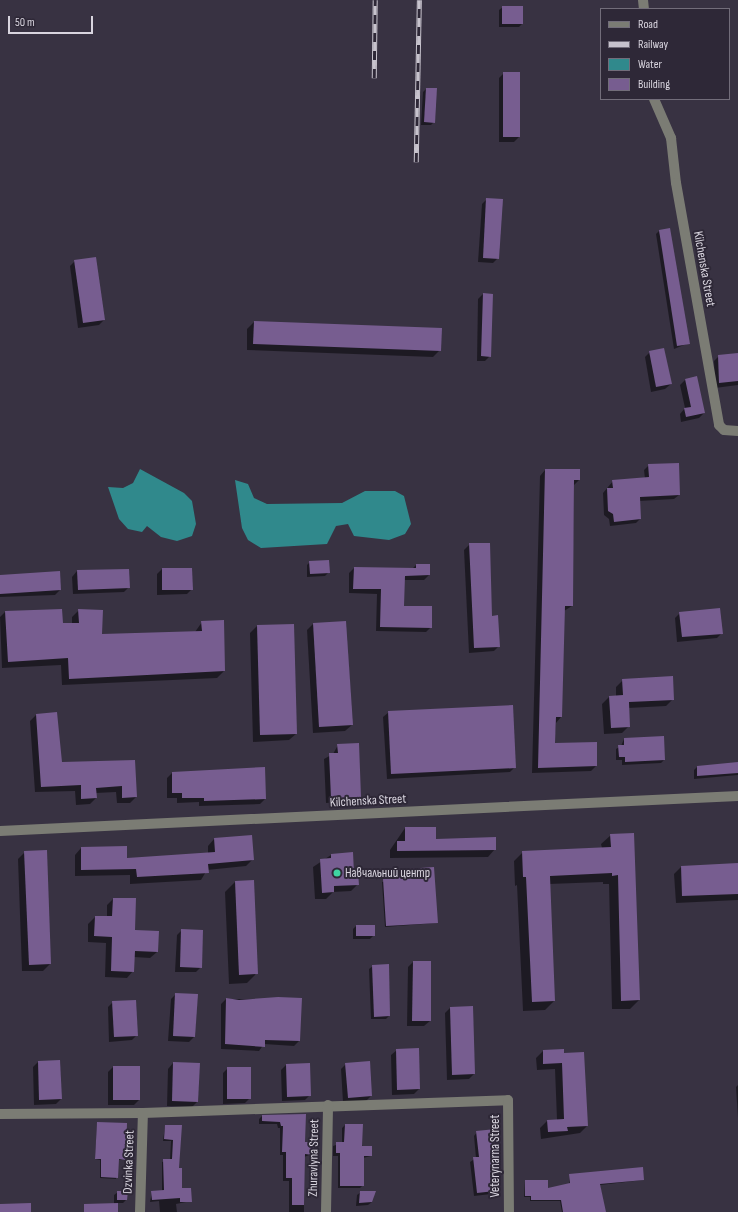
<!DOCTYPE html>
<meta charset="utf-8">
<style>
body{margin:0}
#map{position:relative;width:738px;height:1212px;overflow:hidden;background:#383242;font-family:"Sofia Sans Condensed",sans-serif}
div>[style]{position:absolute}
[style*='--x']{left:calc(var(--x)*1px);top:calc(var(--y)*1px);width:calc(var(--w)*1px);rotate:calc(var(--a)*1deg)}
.water>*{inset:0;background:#30898c}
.shadow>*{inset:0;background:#0007}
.building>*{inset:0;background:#775d90}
.minor>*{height:10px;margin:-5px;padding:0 5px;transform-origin:5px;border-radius:5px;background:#7b7c74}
.rail>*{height:4.5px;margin-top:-2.25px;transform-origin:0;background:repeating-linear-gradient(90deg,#2e2837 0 9px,#c7c3cd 0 18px);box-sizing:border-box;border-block:1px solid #c7c3cd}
.dots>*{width:11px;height:11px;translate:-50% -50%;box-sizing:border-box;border:2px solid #2e2837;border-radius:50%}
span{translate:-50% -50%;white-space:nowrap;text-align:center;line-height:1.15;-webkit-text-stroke:4px #2e2837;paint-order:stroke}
.street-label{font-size:13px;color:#d9d5df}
.poi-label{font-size:13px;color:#d9d5df}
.left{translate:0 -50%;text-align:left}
.legend{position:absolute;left:600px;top:8px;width:130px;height:92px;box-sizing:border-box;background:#2e2837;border:1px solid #726d7a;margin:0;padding:5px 7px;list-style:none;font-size:12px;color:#d9d5df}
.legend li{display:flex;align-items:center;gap:8px;height:20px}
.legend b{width:20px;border:1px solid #726d7a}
.scale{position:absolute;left:8px;top:16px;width:85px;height:18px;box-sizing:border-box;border:2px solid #d9d5df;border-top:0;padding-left:5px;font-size:12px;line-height:14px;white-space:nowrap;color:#d9d5df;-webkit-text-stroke:3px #2e2837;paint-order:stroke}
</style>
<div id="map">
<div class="water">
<i style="clip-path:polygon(140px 469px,184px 493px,192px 501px,196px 524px,192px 536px,177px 541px,161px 537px,147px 526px,142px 532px,128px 529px,119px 519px,108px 487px,123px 488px,133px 483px)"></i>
<i style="clip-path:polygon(235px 480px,248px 484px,254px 498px,267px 504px,342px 503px,365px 491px,395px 491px,404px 496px,411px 524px,405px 534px,389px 540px,354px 536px,348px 524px,336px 526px,327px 544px,261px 548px,248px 540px,242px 528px)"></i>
</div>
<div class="shadow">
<i style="clip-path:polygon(503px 7px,522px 24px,519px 27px,499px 27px,499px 10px)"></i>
<i style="clip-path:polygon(504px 73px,519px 137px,514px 142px,499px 142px,499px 78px)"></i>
<i style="clip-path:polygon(426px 89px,434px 122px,431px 125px,421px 125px,423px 92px)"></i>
<i style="clip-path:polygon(487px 199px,498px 258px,493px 263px,478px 262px,482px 204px)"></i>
<i style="clip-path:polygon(659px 231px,689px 343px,674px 349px,656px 234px)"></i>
<i style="clip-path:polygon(75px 261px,104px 320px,99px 325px,78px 328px,70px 266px)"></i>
<i style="clip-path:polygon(483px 294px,490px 356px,485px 361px,477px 361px,478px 299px)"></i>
<i style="clip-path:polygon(254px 322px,440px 350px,433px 357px,247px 350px,247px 329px)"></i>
<i style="clip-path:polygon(650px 352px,671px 384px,665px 389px,651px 392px,645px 357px)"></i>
<i style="clip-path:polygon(738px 354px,738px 385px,715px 388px,714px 361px,719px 356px)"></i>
<i style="clip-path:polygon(686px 379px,704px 413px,699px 418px,681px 422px,680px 414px,685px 408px,680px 385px)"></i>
<i style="clip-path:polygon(649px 465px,679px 495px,674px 499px,639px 501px,640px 519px,636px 523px,610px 526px,609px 519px,604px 515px,603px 493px,613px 481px,645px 479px,644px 470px)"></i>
<i style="clip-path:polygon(545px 470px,579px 480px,574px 485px,572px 606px,564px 611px,561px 717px,556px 723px,554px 744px,596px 766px,591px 771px,532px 773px,540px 476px)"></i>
<i style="clip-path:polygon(470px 544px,499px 646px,494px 651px,469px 653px,464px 550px)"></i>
<i style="clip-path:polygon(310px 562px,328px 573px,325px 576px,307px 577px,307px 565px)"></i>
<i style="clip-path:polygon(416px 565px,429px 575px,424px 580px,404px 580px,403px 607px,431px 627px,426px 632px,376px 631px,377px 594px,349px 593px,349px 573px,354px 568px,413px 568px)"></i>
<i style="clip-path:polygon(162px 569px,192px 589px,187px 594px,157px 595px,157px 574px)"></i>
<i style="clip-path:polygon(77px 571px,129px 587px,124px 592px,73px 594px,72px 577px)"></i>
<i style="clip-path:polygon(0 575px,60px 590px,55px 595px,0 597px)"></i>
<i style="clip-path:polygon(61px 610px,62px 624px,72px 624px,72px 617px,79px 610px,101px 635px,195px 632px,202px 622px,224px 671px,217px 678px,62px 685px,61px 665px,2px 668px,0 617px,5px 612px)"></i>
<i style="clip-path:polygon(680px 613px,722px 633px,717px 638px,677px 642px,675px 618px)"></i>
<i style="clip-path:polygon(313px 624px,352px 725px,345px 731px,313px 733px,307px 630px)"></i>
<i style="clip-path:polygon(293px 625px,296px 734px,289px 740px,253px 742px,250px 633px,257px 626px)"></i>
<i style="clip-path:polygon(623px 680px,673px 699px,666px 706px,628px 708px,629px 726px,622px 733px,604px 734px,602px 704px,609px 697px,616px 697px,616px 687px)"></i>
<i style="clip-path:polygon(389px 712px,515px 767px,510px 772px,387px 779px,383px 717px)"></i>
<i style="clip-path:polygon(56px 713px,61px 763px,134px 761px,136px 797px,130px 803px,117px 803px,116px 792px,96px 793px,96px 798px,90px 804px,76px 805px,75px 791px,35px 792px,30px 721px,36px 715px)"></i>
<i style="clip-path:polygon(624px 739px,664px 760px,661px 763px,622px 765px,622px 760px,616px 760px,616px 749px,621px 746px)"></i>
<i style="clip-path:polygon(338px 745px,360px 796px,355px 801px,326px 803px,324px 759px,333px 754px)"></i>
<i style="clip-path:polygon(738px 763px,738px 775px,694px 779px,694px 770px,697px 767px)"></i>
<i style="clip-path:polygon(264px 768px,265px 799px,260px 804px,199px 806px,199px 802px,177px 803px,177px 798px,167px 798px,167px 778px,172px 773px)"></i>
<i style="clip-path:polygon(405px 828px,435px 828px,436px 840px,495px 849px,488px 857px,390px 858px,390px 850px)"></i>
<i style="clip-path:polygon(633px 834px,639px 1000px,630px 1009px,612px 1009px,609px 884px,603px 884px,603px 882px,549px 884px,554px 1001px,545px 1010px,523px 1011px,517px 885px,515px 886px,514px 861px,523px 852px,602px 848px,601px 844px,611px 835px)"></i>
<i style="clip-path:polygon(214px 839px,253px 859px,246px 866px,207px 870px,201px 880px,130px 884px,130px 875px,75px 876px,75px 855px,81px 848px,126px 859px,208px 854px,208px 846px)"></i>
<i style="clip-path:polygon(25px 852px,50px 964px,43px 971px,22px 971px,18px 859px)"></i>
<i style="clip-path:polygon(331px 855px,353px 874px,358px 884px,351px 891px,333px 892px,326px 899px,315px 899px,313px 867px)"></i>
<i style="clip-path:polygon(738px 864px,738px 900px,676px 903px,674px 874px,681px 867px)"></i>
<i style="clip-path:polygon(394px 871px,437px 922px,436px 923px,385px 927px,382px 882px,393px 880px)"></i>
<i style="clip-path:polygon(253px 881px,257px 973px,247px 983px,229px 984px,225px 892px,235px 882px)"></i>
<i style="clip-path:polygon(113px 899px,134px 931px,158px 932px,157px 952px,150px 958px,134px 957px,133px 971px,127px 978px,105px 977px,106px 943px,88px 942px,88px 924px,95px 917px,107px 917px,107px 905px)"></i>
<i style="clip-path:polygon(356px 926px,374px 935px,370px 939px,353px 939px,353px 929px)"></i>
<i style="clip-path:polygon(182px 930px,201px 967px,196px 972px,175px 972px,177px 935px)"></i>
<i style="clip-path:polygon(413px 962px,430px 962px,430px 1021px,424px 1026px,407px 1026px,408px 967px)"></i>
<i style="clip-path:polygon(373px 966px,389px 1016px,386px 1019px,371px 1019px,369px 969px)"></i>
<i style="clip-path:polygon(176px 994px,194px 1037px,189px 1042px,168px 1041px,171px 999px)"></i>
<i style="clip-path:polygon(226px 999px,301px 999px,299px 1041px,294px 1046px,264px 1044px,259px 1051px,221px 1049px,221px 1004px)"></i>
<i style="clip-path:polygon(113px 1002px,137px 1035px,132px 1040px,109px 1042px,108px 1007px)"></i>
<i style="clip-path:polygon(450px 1008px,474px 1074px,469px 1079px,447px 1080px,445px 1013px)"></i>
<i style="clip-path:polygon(397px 1050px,419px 1089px,414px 1094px,392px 1095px,391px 1055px)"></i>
<i style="clip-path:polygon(563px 1050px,587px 1126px,580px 1133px,541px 1139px,540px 1128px,547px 1121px,557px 1120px,555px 1069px,537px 1070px,536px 1058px,543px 1051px)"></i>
<i style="clip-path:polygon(59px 1061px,61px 1099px,56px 1104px,34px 1105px,33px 1067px,38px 1062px)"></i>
<i style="clip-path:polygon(173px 1063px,197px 1102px,192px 1107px,167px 1106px,168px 1069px)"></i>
<i style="clip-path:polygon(346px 1064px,371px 1096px,366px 1101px,343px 1102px,341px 1069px)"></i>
<i style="clip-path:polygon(286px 1065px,310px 1095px,305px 1100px,282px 1101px,281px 1070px)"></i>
<i style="clip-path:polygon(113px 1067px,139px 1100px,134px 1105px,108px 1105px,108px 1072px)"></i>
<i style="clip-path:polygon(228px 1068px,250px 1098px,245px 1103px,223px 1104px,223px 1073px)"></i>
<i style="clip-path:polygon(738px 1085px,738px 1118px,736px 1087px)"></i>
<i style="clip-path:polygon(305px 1115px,304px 1143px,312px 1154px,304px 1157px,304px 1212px,289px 1212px,289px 1181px,283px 1181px,283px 1155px,280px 1155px,280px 1128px,278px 1128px,277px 1124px,259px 1124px,259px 1119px,262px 1116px)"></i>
<i style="clip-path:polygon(97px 1123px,125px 1159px,118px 1160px,116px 1179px,100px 1178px,100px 1160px,95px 1159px)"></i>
<i style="clip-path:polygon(345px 1125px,371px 1156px,363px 1158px,363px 1185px,360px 1188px,338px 1188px,338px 1156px,333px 1156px,333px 1146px,342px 1143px,342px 1128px)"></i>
<i style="clip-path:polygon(165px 1126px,181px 1126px,178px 1169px,181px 1189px,191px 1201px,176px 1204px,177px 1212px,160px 1212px,159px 1201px,150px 1202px,152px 1192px,162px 1192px,162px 1162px,170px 1160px,171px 1141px,163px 1141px)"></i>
<i style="clip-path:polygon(477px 1132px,496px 1142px,493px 1145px,494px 1191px,491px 1194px,474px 1196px,470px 1162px,476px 1158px,474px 1136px)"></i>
<i style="clip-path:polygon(570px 1175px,643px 1180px,600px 1185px,605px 1212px,562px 1212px,560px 1201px,530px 1201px,530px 1197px,524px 1197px,525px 1181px,547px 1189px,569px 1185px)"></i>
<i style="clip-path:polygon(118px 1192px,126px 1200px,123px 1203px,117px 1203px,117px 1212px,95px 1212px,114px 1204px,114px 1195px)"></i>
<i style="clip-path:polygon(361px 1192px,372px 1202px,368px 1205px,356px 1206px,357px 1195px)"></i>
</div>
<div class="building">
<i style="clip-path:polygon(502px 6px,523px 6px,523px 24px,502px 24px)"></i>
<i style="clip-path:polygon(503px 72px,520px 72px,520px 137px,503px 137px)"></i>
<i style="clip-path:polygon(426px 88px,437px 88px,435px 123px,424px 122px)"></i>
<i style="clip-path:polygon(486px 198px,503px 199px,499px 259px,483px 258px)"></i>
<i style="clip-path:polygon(670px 228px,690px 344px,677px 346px,659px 230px)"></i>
<i style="clip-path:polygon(96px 257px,105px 320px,83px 323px,74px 260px)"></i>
<i style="clip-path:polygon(483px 293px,493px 294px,491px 357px,481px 356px)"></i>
<i style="clip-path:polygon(254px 321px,442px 328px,441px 351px,253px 344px)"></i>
<i style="clip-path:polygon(664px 348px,672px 384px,656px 387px,649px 351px)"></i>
<i style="clip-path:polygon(738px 353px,738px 381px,719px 383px,718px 355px)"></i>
<i style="clip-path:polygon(697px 376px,705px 413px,686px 417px,684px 408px,691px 407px,685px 379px)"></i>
<i style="clip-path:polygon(679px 463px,680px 495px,640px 497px,641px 519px,614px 522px,613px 514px,608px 511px,607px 488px,613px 488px,612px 480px,649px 477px,648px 464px)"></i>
<i style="clip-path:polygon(545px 469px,580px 469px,580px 480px,574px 480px,573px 606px,565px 606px,562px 717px,556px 717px,555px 743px,597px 742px,597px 766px,538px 768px)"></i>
<i style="clip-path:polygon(469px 543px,490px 543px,492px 616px,498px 615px,500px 647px,474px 648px)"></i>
<i style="clip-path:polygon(329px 560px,330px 573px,310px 574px,309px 561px)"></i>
<i style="clip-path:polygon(416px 564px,430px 564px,430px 575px,405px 576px,404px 606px,432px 606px,432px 628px,380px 627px,381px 589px,353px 589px,354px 567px,416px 568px)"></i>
<i style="clip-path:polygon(162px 568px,192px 568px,193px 590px,162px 590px)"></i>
<i style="clip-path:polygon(129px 569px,130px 588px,78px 590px,77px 570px)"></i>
<i style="clip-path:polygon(60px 571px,61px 590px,0 594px,0 575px)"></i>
<i style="clip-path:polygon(720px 608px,723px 634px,682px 637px,679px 612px)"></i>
<i style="clip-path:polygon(62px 609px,63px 623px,79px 623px,78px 609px,103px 610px,102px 634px,202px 631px,201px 621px,224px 620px,225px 671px,69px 679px,68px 658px,8px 662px,5px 611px)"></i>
<i style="clip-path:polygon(346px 621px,353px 725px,319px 727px,313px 623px)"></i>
<i style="clip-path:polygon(294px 624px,297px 734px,260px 735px,257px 625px)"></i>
<i style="clip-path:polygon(673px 676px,674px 700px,629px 702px,630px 727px,611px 728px,609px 696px,623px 695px,622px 679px)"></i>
<i style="clip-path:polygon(513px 705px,516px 768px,391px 774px,388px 711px)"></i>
<i style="clip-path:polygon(57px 712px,62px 762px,135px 760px,137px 797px,122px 798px,122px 786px,96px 788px,97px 798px,81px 799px,81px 785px,41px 787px,36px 714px)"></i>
<i style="clip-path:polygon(664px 736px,665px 760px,625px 762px,625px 757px,619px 757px,618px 745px,624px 745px,624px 738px)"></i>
<i style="clip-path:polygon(359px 743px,361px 797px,331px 798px,329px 753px,338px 753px,337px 744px)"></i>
<i style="clip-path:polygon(738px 762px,738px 773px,697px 776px,697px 766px)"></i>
<i style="clip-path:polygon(265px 767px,266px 799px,204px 801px,204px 798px,182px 798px,182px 793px,172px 793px,172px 772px)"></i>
<i style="clip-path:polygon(405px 827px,436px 827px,436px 839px,496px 837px,496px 850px,397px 851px,397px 841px,405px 841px)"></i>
<i style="clip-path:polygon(634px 833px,640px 1000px,621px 1001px,618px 875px,612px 876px,612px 873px,550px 876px,555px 1001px,532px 1002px,526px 877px,523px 877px,522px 851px,611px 847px,610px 834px)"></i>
<i style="clip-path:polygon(252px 835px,254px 860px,208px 864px,209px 873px,137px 877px,136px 869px,81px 870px,81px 847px,127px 846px,127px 858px,215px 852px,214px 838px)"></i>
<i style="clip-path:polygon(47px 850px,51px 964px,29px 965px,24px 851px)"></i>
<i style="clip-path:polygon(353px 852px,354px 873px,358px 872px,359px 885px,334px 886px,334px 892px,322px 893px,320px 859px,331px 858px,331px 854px)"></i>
<i style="clip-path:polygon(738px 863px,738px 894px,682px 896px,681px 866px)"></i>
<i style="clip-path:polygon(434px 867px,438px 923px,386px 926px,383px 879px,394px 879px,394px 870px)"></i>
<i style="clip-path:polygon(254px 880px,258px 974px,239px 975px,235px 881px)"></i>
<i style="clip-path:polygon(113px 898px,136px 898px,135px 930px,159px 931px,158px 952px,135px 951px,134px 972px,111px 971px,112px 937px,94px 936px,95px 916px,112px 916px)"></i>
<i style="clip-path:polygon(356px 925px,375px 925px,375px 936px,356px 936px)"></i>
<i style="clip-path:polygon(181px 929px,203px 930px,202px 968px,180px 967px)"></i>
<i style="clip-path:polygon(413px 961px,431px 961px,431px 1021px,412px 1021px)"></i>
<i style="clip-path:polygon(389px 964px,390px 1016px,374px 1017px,372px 965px)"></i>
<i style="clip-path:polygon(175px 993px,198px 994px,195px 1037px,173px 1036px)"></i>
<i style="clip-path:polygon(278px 997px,302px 998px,300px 1041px,265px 1040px,265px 1047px,225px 1044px,226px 998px,239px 1000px)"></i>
<i style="clip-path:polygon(136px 1000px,138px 1036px,114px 1037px,112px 1001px)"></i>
<i style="clip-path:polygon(473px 1006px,475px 1074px,452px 1075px,450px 1007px)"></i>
<i style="clip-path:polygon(419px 1048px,420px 1089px,397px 1090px,396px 1049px)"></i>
<i style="clip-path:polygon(564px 1049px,564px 1053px,584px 1052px,588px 1126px,567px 1127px,568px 1131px,548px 1132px,547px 1120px,564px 1119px,562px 1063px,543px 1064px,543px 1050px)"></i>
<i style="clip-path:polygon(60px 1060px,62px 1099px,39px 1100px,38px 1061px)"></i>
<i style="clip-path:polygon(370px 1061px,372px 1096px,348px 1098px,345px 1063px)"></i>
<i style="clip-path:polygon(173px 1062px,200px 1063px,198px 1102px,172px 1101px)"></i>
<i style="clip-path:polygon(310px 1063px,311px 1096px,287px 1097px,286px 1064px)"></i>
<i style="clip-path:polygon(113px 1066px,140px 1066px,140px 1100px,113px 1100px)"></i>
<i style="clip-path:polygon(227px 1067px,251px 1067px,251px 1099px,227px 1099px)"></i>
<i style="clip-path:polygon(306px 1114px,305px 1142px,314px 1142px,313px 1155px,305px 1154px,304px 1205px,292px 1205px,292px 1178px,286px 1178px,286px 1152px,282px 1152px,283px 1126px,281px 1126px,280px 1122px,262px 1121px,262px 1115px)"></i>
<i style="clip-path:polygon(97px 1122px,127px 1123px,126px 1160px,119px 1159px,118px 1178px,101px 1177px,101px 1159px,95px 1159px)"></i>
<i style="clip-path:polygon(345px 1124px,363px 1124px,362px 1146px,372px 1146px,372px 1156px,364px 1156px,364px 1186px,340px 1186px,340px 1153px,336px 1153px,336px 1142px,344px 1142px)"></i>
<i style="clip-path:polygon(165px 1125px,182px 1125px,179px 1168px,182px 1168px,182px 1188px,191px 1188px,192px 1202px,180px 1202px,180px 1198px,152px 1200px,151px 1191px,164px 1190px,163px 1159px,172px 1159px,173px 1140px,164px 1139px)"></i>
<i style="clip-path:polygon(496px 1129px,497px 1143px,493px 1143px,495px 1191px,477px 1193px,473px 1157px,479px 1157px,476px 1131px)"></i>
<i style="clip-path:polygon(643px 1167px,644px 1180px,600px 1184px,606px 1212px,563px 1212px,561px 1200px,531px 1200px,531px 1196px,525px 1196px,525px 1180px,548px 1180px,548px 1188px,570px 1183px,569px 1174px)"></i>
<i style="clip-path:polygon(117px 1191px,128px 1191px,127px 1200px,117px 1200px)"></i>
<i style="clip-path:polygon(360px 1191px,376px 1191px,372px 1202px,359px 1203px)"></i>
<i style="clip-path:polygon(31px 1203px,31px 1212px,0 1212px,0 1204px)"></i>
<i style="clip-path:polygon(118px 1203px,118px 1212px,84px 1212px,84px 1204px)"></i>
</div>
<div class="minor">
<i style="--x:643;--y:0;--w:9;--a:84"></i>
<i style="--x:654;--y:99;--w:43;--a:66.4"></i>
<i style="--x:671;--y:138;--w:45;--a:83.7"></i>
<i style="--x:676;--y:183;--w:246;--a:79.9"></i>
<i style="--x:719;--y:425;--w:7;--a:45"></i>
<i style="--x:724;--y:430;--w:14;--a:4"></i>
<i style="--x:0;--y:831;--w:739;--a:-2.72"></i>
<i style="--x:0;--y:1114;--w:143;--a:-0.4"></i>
<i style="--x:143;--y:1113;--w:365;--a:-2"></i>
<i style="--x:508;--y:1100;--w:112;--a:89.5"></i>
<i style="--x:140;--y:1212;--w:99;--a:-88.3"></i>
<i style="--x:326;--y:1212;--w:107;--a:-88.9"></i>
</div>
<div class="rail">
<i style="--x:374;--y:78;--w:78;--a:-89.3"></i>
<i style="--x:416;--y:162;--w:162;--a:-88.9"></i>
</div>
<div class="dots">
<i style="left:337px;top:873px;background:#3fd4a2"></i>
</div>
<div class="street-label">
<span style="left:704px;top:269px;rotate:80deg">Kilchenska Street</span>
<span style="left:368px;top:801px;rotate:-3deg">Kilchenska Street</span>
<span style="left:495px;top:1156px;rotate:-90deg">Veterynarna Street</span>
<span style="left:314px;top:1158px;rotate:-89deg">Zhuravlyna Street</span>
<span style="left:129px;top:1162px;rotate:-88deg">Dzvinka Street</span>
</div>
<div class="poi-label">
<span class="left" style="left:345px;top:873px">Навчальний центр</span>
</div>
<ul class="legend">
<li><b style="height:5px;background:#7b7c74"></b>Road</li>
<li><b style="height:5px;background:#c7c3cd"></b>Railway</li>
<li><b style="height:11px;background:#30898c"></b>Water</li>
<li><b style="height:11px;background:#775d90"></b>Building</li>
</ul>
<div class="scale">50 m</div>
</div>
